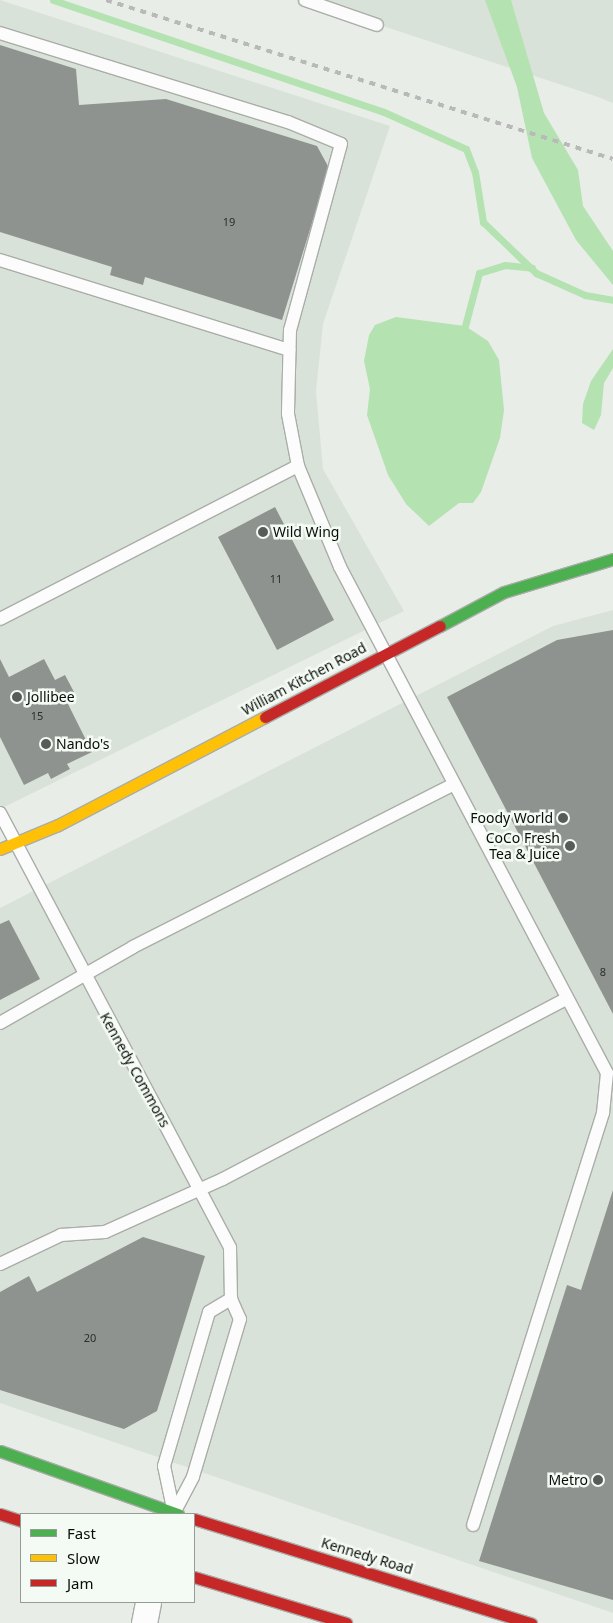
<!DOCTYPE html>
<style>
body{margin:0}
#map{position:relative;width:613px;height:1623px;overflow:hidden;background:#e8ede8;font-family:"Noto Sans",sans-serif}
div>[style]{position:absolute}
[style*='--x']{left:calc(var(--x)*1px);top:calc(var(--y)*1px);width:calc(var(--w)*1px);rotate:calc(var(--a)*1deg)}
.built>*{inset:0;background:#d9e2d8}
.water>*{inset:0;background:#b4e2b1}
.stream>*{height:7px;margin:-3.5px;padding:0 3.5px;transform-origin:3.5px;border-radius:3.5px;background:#b4e2b1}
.building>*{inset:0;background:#8f938f}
.roads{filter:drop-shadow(1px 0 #aaada9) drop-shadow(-1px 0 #aaada9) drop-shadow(0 1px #aaada9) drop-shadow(0 -1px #aaada9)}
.lane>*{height:12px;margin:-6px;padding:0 6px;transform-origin:6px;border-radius:6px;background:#fcfcfc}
.street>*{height:25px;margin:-12.5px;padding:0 12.5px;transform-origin:12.5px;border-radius:12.5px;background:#fcfcfc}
.fast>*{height:11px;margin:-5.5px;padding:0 5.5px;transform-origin:5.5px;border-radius:5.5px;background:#4caf50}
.slow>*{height:11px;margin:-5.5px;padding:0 5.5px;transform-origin:5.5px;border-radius:5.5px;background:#ffc107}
.jam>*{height:11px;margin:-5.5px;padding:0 5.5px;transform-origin:5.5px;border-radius:5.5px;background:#c62828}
.rail>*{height:4px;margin-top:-2px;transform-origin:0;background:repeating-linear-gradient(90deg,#b8b9b8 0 6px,transparent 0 12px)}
.dots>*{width:14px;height:14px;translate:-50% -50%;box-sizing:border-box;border:2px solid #f4fbf4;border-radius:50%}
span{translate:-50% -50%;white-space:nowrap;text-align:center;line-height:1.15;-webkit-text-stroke:5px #f4fbf4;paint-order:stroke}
.number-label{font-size:11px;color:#2b2e2b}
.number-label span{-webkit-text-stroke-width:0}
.poi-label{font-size:14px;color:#0a0c0a}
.left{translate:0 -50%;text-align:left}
.right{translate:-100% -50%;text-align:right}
.street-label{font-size:14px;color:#0a0c0a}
.legend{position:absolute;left:20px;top:1513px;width:175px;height:90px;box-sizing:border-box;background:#f4fbf4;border:1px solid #969b96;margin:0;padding:6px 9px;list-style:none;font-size:15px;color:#0a0c0a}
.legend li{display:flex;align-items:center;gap:10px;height:25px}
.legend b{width:25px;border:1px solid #969b96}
</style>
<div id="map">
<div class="built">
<i style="clip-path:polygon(0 0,390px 126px,323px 324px,316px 391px,323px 469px,404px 611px,0 809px)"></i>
<i style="clip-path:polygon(304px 0,613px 0,613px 103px,598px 97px)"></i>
<i style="clip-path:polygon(613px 610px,613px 1613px,0 1403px,0 908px,553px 626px)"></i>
</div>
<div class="water">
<i style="clip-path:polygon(485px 0,511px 0,544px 113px,578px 170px,583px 206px,613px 251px,613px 285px,576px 240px,532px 158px,517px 87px)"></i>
<i style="clip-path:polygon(396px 317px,465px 326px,488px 341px,499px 360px,504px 410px,500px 438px,481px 492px,473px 503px,459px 503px,429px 526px,406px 504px,388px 475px,367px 415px,370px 389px,364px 361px,369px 335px,375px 325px)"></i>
<i style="clip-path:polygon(613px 349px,613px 368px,604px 383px,601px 415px,594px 430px,582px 423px,583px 404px,591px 381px)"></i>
</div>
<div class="stream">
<i style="--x:53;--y:0;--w:349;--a:18.7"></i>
<i style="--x:384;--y:112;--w:90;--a:24.3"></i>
<i style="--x:466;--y:149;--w:25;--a:69"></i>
<i style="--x:475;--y:172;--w:51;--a:80.9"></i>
<i style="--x:483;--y:222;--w:74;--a:43.9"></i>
<i style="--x:536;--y:273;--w:54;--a:24.2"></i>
<i style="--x:585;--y:295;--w:28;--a:10"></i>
<i style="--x:465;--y:326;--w:55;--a:-75.2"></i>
<i style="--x:479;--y:273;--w:27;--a:-17"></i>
<i style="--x:505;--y:265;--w:27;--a:6"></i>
</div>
<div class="building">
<i style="clip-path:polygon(0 45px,76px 69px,79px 105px,166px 99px,317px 146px,329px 168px,282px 320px,145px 277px,143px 285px,110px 275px,112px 267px,0 232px)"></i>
<i style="clip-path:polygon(275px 507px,334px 620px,277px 650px,218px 537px)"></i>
<i style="clip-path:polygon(613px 630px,613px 1014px,447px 697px,557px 640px)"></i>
<i style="clip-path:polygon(0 659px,9px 677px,44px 659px,55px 680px,65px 675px,74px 692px,64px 696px,92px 752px,67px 764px,70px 769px,51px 779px,48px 773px,24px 785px,0 737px)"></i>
<i style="clip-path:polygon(9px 920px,40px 979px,0 1000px,0 924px)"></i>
<i style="clip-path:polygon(613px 1190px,613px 1600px,479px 1561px,567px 1285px,581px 1290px)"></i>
<i style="clip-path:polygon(143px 1237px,205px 1256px,157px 1411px,124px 1429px,0 1390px,0 1292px,29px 1276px,37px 1292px)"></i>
</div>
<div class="roads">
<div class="lane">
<i style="--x:305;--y:0;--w:76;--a:19.1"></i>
<i style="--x:0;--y:33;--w:301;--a:17.2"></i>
<i style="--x:288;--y:122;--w:57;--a:22.5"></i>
<i style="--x:341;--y:144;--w:193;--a:105.3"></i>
<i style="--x:290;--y:330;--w:84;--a:91.4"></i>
<i style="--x:288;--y:414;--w:53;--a:79.1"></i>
<i style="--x:298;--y:466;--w:109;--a:67.4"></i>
<i style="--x:340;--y:567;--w:572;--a:62.18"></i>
<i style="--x:607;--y:1073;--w:40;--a:95.7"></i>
<i style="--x:603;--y:1113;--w:432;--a:107.5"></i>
<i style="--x:0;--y:260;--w:303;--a:17.3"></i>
<i style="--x:0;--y:619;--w:335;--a:-27.2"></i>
<i style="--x:0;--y:813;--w:492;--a:62.1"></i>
<i style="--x:230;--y:1248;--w:51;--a:88.9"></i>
<i style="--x:231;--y:1299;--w:22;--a:66"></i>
<i style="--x:240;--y:1319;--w:165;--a:106.6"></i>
<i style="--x:193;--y:1477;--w:41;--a:117.8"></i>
<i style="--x:0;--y:1023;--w:153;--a:-29.7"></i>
<i style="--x:133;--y:947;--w:360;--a:-26.9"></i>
<i style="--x:0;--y:1264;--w:68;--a:-25.4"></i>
<i style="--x:61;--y:1235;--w:44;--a:-3.9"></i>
<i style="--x:105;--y:1232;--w:129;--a:-24.2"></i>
<i style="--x:223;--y:1179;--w:387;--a:-27.7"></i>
<i style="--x:174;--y:1513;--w:48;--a:-102"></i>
<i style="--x:164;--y:1466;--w:160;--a:-73.7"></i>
<i style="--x:209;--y:1312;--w:26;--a:-31"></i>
</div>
<div class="street">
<i style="--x:144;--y:1623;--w:21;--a:-79"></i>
</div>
<div class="fast">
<i style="--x:440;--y:626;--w:72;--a:-28"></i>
<i style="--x:504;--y:592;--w:114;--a:-16.8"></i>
<i style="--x:0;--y:1451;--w:189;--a:19.5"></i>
</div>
<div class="slow">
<i style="--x:0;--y:849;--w:63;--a:-22.5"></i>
<i style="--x:58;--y:825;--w:233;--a:-27.6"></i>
</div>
<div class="jam">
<i style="--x:265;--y:717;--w:197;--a:-27.5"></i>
<i style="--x:0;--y:1514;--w:22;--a:18"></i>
<i style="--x:194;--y:1519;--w:353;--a:17.2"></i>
<i style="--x:194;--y:1577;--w:159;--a:16.8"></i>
</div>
</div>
<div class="rail">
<i style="--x:106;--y:0;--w:531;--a:17.41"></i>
</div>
<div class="dots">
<i style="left:263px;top:532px;background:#585b58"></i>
<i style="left:17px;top:697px;background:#585b58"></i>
<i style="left:46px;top:744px;background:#585b58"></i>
<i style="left:563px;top:818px;background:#585b58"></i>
<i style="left:570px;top:846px;background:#585b58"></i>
<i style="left:598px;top:1480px;background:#585b58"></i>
</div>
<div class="number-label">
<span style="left:229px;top:222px">19</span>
<span style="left:276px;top:579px">11</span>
<span style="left:37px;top:716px">15</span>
<span style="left:603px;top:972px">8</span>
<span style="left:90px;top:1338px">20</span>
</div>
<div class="poi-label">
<span class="left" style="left:273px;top:532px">Wild Wing</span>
<span class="left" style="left:27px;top:697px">Jollibee</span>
<span class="left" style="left:56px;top:744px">Nando's</span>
<span class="right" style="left:553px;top:818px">Foody World</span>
<span class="right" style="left:560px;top:846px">CoCo Fresh<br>Tea &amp; Juice</span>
<span class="right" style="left:588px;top:1480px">Metro</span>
</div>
<div class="street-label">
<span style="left:304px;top:679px;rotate:-28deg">William Kitchen Road</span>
<span style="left:135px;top:1070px;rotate:61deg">Kennedy Commons</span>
<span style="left:367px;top:1556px;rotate:17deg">Kennedy Road</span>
</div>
<ul class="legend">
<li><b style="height:6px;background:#4caf50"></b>Fast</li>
<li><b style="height:6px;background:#ffc107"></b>Slow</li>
<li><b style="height:6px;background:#c62828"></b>Jam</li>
</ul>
</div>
